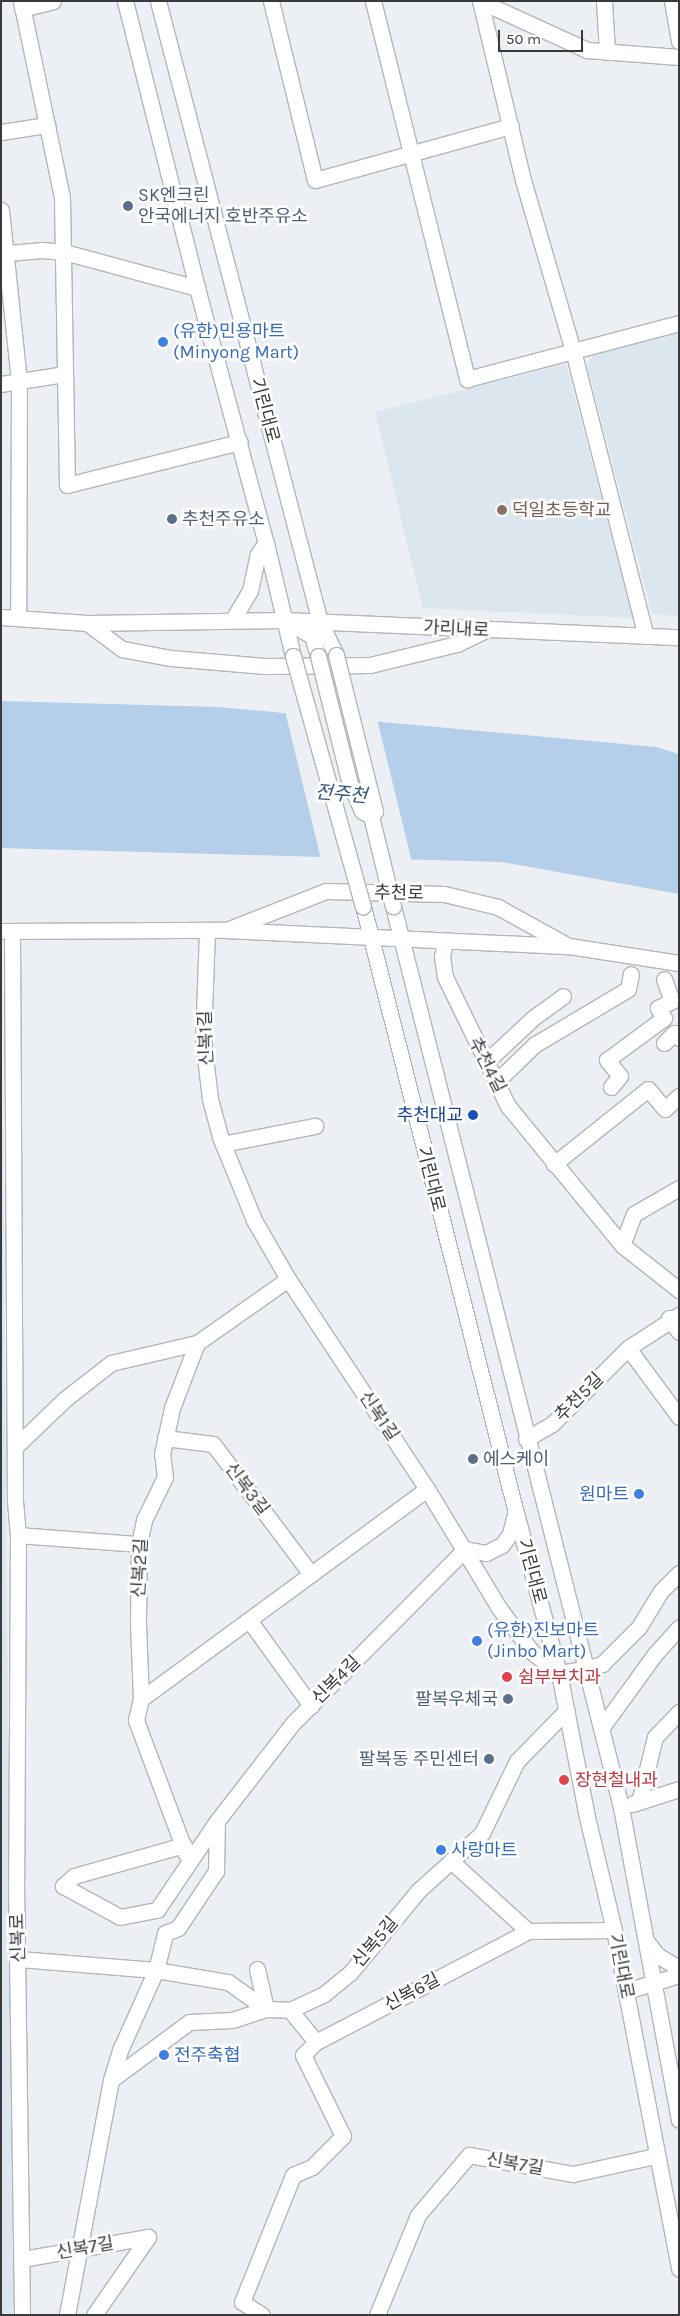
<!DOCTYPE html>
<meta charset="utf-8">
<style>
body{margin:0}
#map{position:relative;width:680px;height:2316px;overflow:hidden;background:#ecf0f4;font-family:Karla,"Noto Sans KR",sans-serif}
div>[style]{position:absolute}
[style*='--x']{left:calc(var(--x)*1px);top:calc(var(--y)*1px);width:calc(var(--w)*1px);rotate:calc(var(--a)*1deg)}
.built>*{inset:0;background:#dce6ef}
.water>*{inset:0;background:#b5ceea}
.pier>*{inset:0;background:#ecf0f4}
.roads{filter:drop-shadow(1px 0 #b2b6ba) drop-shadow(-1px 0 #b2b6ba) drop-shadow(0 1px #b2b6ba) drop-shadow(0 -1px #b2b6ba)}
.minor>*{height:15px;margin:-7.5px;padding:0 7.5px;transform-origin:7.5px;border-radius:7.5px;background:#fff}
.bridges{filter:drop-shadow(1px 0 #b2b6ba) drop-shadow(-1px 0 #b2b6ba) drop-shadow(0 1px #b2b6ba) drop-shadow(0 -1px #b2b6ba)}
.minor-bridge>*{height:15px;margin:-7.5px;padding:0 7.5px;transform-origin:7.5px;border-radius:7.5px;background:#fff}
.dots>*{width:14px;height:14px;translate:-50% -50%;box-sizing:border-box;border:2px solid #fff;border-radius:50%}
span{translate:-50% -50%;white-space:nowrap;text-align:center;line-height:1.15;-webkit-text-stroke:5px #fff;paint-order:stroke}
.service-label{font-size:18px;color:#4e5e75}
.left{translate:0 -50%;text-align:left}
.right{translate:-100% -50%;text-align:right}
.shop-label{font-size:18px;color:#366cbe}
.street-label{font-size:18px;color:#393a3c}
.education-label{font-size:18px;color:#785e54}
.transit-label{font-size:18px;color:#164399}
.health-label{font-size:18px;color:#be3a42}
.water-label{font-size:19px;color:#31557c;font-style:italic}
.frame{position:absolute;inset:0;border:2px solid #393a3c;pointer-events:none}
.scale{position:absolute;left:498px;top:30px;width:85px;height:22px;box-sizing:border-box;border:2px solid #393a3c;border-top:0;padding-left:6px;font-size:15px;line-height:18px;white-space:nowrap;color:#393a3c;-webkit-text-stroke:4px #fff;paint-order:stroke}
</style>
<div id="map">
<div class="built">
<i style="clip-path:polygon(679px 333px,679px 616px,652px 614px,587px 366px,593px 355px)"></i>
<i style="clip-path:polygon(566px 364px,633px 618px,423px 608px,375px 412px)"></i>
<i style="clip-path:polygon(1px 983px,1px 984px,14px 2315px,1px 2315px)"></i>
</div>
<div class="water">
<i style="clip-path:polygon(1px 701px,219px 707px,656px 747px,679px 754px,679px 894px,502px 862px,1px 848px)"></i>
</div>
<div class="pier">
<i style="clip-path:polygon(285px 711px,377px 719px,412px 862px,321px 859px)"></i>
</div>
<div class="roads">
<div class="minor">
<i style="--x:21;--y:1;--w:201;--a:78.2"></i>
<i style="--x:62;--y:198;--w:287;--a:89"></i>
<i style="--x:67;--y:485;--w:178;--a:-14"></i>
<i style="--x:125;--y:1;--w:296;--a:75.9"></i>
<i style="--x:197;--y:288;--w:264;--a:74.9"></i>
<i style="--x:266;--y:543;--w:116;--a:76.6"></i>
<i style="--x:158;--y:1;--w:642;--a:75.38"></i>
<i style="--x:320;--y:622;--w:37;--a:64"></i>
<i style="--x:271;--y:1;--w:184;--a:76.2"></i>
<i style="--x:315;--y:180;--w:203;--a:-15.4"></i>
<i style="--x:373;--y:1;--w:390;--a:76"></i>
<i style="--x:467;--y:379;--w:110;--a:-14.8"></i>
<i style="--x:573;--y:351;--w:178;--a:-106.3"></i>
<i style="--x:523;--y:180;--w:184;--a:-103.5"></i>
<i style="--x:480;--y:1;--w:118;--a:24.6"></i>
<i style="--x:587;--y:50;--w:92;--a:4.4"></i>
<i style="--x:604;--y:1;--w:51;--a:86.6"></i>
<i style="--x:672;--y:1;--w:41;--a:80.1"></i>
<i style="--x:22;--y:9;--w:32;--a:-14"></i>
<i style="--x:1;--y:132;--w:47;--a:-8.7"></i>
<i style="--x:1;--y:210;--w:173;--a:84"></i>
<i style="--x:19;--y:382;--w:235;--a:90.2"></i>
<i style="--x:8;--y:253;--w:33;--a:-5"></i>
<i style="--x:41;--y:250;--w:23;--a:5"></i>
<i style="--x:64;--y:252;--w:138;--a:15.1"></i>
<i style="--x:1;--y:384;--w:64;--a:-9"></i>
<i style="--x:1;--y:617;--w:86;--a:4"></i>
<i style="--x:87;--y:623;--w:197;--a:-0.9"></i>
<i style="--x:284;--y:620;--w:395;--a:2.5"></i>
<i style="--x:233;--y:619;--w:33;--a:-59"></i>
<i style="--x:250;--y:591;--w:38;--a:-78"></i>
<i style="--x:258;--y:554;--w:14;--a:-54"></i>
<i style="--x:286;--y:621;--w:30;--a:30"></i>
<i style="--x:312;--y:636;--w:21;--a:73"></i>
<i style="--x:87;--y:623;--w:44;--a:36.6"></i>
<i style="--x:122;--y:649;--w:50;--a:10.4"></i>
<i style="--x:171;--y:658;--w:94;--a:4.9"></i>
<i style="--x:265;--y:666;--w:105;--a:-0.5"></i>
<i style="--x:370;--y:665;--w:89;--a:-13.6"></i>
<i style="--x:457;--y:644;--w:28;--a:-26"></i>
<i style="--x:645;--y:633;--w:291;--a:-104.3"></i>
<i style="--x:573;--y:351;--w:110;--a:-14.8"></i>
<i style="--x:363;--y:906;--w:626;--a:75.85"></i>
<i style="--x:516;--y:1513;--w:166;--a:75"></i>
<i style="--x:559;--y:1673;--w:147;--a:79"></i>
<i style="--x:587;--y:1817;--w:116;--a:76.6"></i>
<i style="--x:614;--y:1930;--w:345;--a:79.1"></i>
<i style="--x:393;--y:906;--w:929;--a:75.8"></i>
<i style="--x:621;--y:1807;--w:318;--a:79.5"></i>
<i style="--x:229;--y:929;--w:104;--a:-21.4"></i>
<i style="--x:326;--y:891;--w:118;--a:1.5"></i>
<i style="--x:444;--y:894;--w:56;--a:13.5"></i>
<i style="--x:498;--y:907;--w:77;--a:28.9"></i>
<i style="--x:1;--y:931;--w:224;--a:-0.3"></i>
<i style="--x:225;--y:930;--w:344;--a:2.7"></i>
<i style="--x:569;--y:946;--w:111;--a:8.8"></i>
<i style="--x:12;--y:931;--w:570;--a:89.7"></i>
<i style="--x:15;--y:1501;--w:34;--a:85"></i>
<i style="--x:18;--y:1535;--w:346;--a:90.3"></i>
<i style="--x:16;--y:1881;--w:434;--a:89.2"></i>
<i style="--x:207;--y:931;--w:109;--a:92.1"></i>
<i style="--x:203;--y:1040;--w:59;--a:83.2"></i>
<i style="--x:210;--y:1099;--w:39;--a:75"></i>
<i style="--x:220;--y:1137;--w:90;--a:67.7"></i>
<i style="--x:254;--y:1220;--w:68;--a:60"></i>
<i style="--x:288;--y:1279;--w:252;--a:56.5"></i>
<i style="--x:427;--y:1489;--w:139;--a:58.8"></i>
<i style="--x:499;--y:1608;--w:55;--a:53.1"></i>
<i style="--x:532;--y:1652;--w:34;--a:38"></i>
<i style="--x:559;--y:1673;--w:26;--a:-9"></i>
<i style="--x:585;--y:1669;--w:18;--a:-16"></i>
<i style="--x:602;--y:1664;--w:52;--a:-45"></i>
<i style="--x:639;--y:1627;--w:42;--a:-58.6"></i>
<i style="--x:661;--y:1591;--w:25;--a:-45"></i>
<i style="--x:445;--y:942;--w:14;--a:102"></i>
<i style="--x:442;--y:956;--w:21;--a:82"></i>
<i style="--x:445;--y:977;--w:144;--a:64"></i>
<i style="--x:508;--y:1106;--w:180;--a:50.6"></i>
<i style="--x:622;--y:1245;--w:73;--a:38.3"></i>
<i style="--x:664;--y:1043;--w:14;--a:-45"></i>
<i style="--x:674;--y:1033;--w:7;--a:45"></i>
<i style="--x:486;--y:1062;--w:64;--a:-43.1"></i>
<i style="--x:533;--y:1018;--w:37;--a:-36"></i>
<i style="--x:496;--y:1082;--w:53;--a:-44.2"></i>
<i style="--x:534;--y:1045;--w:109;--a:-30.8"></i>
<i style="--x:628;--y:989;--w:15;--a:-79"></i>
<i style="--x:611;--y:1087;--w:14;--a:-51"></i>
<i style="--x:620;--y:1076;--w:21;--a:-129"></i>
<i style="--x:607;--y:1060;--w:71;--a:-36.4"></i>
<i style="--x:664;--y:1018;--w:12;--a:-121"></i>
<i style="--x:658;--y:1008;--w:16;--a:-27"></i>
<i style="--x:672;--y:1001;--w:23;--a:-110"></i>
<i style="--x:223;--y:1144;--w:94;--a:-11.1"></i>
<i style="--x:554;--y:1164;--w:120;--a:-38.6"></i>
<i style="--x:648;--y:1089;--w:26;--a:50"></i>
<i style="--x:665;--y:1109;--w:19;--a:-43"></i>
<i style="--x:622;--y:1245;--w:33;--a:-69"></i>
<i style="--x:634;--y:1214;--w:52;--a:-30"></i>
<i style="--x:669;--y:1318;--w:17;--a:54"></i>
<i style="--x:628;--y:1348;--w:86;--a:53.5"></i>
<i style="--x:165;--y:1438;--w:48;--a:7.1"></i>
<i style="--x:213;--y:1444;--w:163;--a:53"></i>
<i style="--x:526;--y:1439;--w:30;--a:-30"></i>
<i style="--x:552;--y:1424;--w:107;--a:-45"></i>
<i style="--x:628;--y:1348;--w:61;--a:-32.9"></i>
<i style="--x:15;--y:1447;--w:69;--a:-43.8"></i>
<i style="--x:65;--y:1399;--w:58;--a:-38"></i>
<i style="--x:111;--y:1363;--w:88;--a:-13.1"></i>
<i style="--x:18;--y:1535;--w:121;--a:4.3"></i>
<i style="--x:249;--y:1620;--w:106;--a:54.2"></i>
<i style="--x:141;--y:1699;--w:355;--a:-36.3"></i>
<i style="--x:602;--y:1727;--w:90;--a:-54"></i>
<i style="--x:655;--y:1654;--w:36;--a:-48"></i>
<i style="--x:639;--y:1802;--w:67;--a:-76.2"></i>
<i style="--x:655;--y:1737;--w:35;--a:-46"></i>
<i style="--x:632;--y:1804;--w:49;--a:-17.7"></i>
<i style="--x:184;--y:1845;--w:114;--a:164.3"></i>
<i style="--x:74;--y:1876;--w:15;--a:138"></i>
<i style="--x:63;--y:1886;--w:65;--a:28.5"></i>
<i style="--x:120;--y:1917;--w:38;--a:-11"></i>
<i style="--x:157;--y:1910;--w:107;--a:-56"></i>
<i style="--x:217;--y:1821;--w:124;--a:-52.2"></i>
<i style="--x:293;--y:1723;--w:245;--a:-45.3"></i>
<i style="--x:465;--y:1549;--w:21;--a:11"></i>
<i style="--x:486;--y:1553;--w:18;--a:-27"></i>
<i style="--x:502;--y:1545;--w:14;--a:-54"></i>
<i style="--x:510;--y:1534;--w:21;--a:-76"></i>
<i style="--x:186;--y:1854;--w:143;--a:-110.5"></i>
<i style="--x:136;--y:1720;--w:22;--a:-77"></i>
<i style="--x:141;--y:1699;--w:76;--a:-92.3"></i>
<i style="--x:138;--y:1623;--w:79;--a:-89.3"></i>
<i style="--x:139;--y:1544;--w:25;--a:-78"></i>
<i style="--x:144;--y:1520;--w:48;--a:-64"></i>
<i style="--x:165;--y:1477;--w:23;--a:-97"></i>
<i style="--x:162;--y:1454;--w:47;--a:-77.7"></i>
<i style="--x:172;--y:1408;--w:70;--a:-69"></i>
<i style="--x:197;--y:1343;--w:111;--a:-35.1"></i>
<i style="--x:451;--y:1861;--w:104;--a:42.3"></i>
<i style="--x:648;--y:1943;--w:15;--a:53"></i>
<i style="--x:657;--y:1955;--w:26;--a:31"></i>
<i style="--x:19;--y:1959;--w:137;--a:4.6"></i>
<i style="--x:156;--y:1970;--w:73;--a:9.5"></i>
<i style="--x:228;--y:1982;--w:47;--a:35.4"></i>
<i style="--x:266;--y:2009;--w:24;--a:2"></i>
<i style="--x:290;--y:2010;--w:38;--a:-25"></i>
<i style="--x:324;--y:1994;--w:33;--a:-39"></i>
<i style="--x:350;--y:1973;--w:108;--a:-50.3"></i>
<i style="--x:419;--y:1890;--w:85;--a:-42.1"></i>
<i style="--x:482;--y:1833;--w:80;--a:-64.1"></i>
<i style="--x:517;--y:1761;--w:71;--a:-45.6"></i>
<i style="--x:626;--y:1991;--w:55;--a:-16.8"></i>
<i style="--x:290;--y:2010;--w:41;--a:50.9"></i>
<i style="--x:111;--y:2080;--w:97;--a:-36.6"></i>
<i style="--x:189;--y:2022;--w:43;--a:-2.7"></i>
<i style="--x:232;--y:2020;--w:36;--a:-18"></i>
<i style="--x:266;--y:2009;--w:41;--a:-102.7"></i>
<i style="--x:22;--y:2259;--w:128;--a:-9.9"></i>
<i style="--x:67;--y:2315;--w:239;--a:-79.4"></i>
<i style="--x:111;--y:2080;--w:34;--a:-73"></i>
<i style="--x:121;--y:2048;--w:85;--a:-65.8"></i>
<i style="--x:156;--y:1970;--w:38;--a:-76"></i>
<i style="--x:165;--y:1933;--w:14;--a:-21"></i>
<i style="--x:178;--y:1928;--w:69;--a:-56.3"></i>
<i style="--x:216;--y:1871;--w:50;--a:-88.9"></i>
<i style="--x:94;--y:2315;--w:95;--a:-55.3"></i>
<i style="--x:262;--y:2315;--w:24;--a:-147"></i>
<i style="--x:242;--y:2302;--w:137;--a:-68.1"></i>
<i style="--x:293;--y:2175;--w:21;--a:-23"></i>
<i style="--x:312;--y:2167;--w:44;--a:-45"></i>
<i style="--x:343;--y:2136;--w:90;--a:-116.3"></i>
<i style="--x:303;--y:2055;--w:18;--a:-45"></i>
<i style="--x:316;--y:2042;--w:239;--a:-27.6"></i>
<i style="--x:528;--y:1931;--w:86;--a:-0.7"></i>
<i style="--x:377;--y:2315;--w:108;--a:-67.7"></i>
<i style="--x:418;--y:2215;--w:79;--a:-49.6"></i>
<i style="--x:469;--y:2155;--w:106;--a:10.4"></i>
<i style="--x:573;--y:2174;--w:84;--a:-12.4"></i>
</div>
</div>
<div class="bridges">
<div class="minor-bridge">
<i style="--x:336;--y:655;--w:161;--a:76"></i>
<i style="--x:375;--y:811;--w:6;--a:129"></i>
<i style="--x:371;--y:816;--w:93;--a:76.3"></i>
<i style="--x:293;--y:656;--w:260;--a:74.4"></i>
<i style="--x:318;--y:656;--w:132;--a:76"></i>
<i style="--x:350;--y:784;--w:30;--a:66"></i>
<i style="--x:362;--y:811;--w:10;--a:29"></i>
</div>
</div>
<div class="dots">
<i style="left:128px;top:206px;background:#5c6f8a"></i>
<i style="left:163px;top:342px;background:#3f7fe0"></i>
<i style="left:502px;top:510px;background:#8d6e63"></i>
<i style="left:172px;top:519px;background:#5c6f8a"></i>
<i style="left:473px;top:1115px;background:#1a4fb4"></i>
<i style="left:473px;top:1459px;background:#5c6f8a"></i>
<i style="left:639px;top:1494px;background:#3f7fe0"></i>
<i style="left:477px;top:1641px;background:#3f7fe0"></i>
<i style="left:507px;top:1677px;background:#e0444e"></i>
<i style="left:508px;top:1699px;background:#5c6f8a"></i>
<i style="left:489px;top:1759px;background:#5c6f8a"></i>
<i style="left:564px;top:1780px;background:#e0444e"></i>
<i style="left:441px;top:1850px;background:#3f7fe0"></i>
<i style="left:164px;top:2055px;background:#3f7fe0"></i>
</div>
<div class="service-label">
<span class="left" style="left:138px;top:206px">SK엔크린<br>안국에너지 호반주유소</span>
<span class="left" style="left:182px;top:519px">추천주유소</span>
<span class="left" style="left:483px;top:1459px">에스케이</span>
<span class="right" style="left:498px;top:1699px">팔복우체국</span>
<span class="right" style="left:479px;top:1759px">팔복동 주민센터</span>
</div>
<div class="shop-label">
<span class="left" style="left:173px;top:342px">(유한)민용마트<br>(Minyong Mart)</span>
<span class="right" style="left:629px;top:1494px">원마트</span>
<span class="left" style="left:487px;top:1641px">(유한)진보마트<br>(Jinbo Mart)</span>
<span class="left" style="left:451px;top:1850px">사랑마트</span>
<span class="left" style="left:174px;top:2055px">전주축협</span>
</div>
<div class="street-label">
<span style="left:265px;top:410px;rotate:75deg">기린대로</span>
<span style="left:456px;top:629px;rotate:3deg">가리내로</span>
<span style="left:399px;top:893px;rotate:1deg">추천로</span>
<span style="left:206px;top:1038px;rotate:-92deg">신복1길</span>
<span style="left:487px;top:1065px;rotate:63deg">추천4길</span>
<span style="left:431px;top:1179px;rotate:76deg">기린대로</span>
<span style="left:579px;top:1397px;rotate:-45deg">추천5길</span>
<span style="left:379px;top:1416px;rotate:56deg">신복1길</span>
<span style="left:247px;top:1489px;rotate:53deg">신복3길</span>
<span style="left:140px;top:1568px;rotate:-87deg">신복2길</span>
<span style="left:532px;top:1571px;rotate:75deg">기린대로</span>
<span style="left:336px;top:1680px;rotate:-45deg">신복4길</span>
<span style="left:18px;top:1938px;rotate:-92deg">신복로</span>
<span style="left:375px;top:1942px;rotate:-50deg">신복5길</span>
<span style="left:621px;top:1966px;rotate:79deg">기린대로</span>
<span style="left:412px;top:1992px;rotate:-28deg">신복6길</span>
<span style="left:515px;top:2164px;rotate:10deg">신복7길</span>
<span style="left:85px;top:2248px;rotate:-10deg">신복7길</span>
</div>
<div class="education-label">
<span class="left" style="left:512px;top:510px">덕일초등학교</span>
</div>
<div class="transit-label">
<span class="right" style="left:463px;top:1115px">추천대교</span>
</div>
<div class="health-label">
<span class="left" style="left:518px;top:1677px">쉼부부치과</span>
<span class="left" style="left:575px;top:1780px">장현철내과</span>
</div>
<div class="water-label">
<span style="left:341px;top:795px;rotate:5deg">전주천</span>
</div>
<div class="frame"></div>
<div class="scale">50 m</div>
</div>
